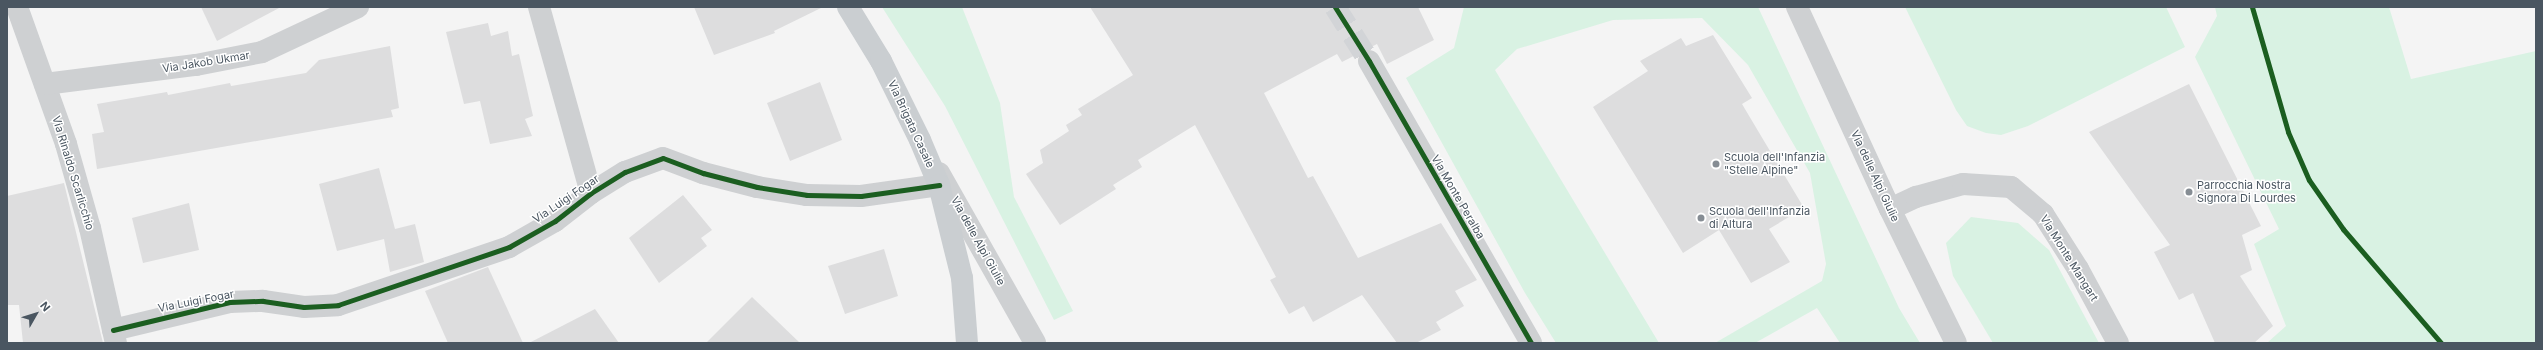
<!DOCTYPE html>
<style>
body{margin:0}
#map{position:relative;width:2543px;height:350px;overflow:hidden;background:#f4f4f4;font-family:Inter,sans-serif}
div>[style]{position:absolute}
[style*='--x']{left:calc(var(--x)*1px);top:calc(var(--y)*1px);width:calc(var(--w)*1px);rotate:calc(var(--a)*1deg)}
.green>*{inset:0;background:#d9f2e3}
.building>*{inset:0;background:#ddddde}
.minor-tunnel>*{height:22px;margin-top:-11px;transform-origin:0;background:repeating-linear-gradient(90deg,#d2d4d7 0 22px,transparent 0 33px)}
.minor>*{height:22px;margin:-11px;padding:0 11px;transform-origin:11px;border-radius:11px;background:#ced0d2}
.major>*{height:22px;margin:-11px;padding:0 11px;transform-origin:11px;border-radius:11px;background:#caced1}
.cycleway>*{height:5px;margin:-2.5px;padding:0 2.5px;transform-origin:2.5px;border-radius:2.5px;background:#1b5e20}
.dots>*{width:11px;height:11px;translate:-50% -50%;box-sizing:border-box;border:2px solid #fff;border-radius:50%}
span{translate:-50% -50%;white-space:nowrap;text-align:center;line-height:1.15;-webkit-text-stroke:3px #fff;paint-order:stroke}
.street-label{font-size:11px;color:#4a5661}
.poi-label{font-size:11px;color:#4a5661}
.left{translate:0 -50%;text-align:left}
.frame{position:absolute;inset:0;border:8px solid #4a5661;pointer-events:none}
.north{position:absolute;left:16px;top:294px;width:40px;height:40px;-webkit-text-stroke:3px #fff;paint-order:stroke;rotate:51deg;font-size:11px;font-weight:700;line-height:16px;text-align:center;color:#4a5661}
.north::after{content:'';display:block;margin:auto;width:14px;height:18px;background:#4a5661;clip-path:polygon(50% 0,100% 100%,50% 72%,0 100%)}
</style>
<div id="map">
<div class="green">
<i style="clip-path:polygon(882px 7px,962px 7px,1000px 103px,1014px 197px,1073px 311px,1054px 320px,945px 106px)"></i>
<i style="clip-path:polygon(1464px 7px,1758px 7px,1899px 308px,1920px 343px,1840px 343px,1817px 308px,1755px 343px,1715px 343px,1822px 281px,1826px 264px,1810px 173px,1748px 65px,1702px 18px,1613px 20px,1517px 49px,1495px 70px,1659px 343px,1556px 343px,1525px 293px,1406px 78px,1454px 48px)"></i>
<i style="clip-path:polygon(1905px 7px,2166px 7px,2185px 47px,2028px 126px,2001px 135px,1986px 133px,1967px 126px,1956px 110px)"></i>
<i style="clip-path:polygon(2215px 7px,2389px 7px,2411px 79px,2536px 51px,2536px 343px,2267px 343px,2286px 326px,2254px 244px,2279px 229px,2195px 57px,2217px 16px)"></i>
<i style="clip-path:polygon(1971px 217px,2018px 223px,2049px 250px,2099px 343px,1993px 343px,1953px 276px,1946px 243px)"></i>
</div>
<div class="building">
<i style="clip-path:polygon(201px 7px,281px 7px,217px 41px)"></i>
<i style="clip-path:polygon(694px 7px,823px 7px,774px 31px,775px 33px,714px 55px)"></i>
<i style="clip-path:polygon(1090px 7px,1418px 7px,1434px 40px,1387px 64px,1377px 44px,1342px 62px,1337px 54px,1264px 93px,1308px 178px,1313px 176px,1358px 258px,1441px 223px,1477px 280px,1455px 291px,1464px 306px,1436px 322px,1441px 330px,1416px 343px,1397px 343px,1362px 295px,1313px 322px,1304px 306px,1289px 314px,1270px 280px,1276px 277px,1195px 125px,1138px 160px,1142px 167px,1113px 185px,1116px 189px,1060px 225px,1026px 174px,1043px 163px,1040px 150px,1069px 131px,1066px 125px,1082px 115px,1078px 109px,1133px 75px)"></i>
<i style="clip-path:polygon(488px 23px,491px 36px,508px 31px,512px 56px,519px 54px,533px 116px,525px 119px,532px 136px,490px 144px,480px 101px,464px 104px,446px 32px)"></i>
<i style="clip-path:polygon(1713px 35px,1752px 98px,1742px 104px,1804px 208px,1769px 229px,1790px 262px,1751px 283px,1719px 230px,1683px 253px,1593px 107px,1648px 71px,1640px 61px,1681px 38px,1686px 46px)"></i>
<i style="clip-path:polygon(390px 46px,399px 108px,391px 110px,393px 117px,97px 169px,92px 134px,104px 132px,97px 104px,167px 92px,168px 95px,230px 83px,231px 86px,306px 73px,319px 60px)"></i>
<i style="clip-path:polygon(820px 82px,842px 140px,790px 161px,767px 103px)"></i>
<i style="clip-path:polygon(2189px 84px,2261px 226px,2242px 235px,2252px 270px,2240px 276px,2273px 326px,2254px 343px,2215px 343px,2193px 293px,2179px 300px,2154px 252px,2170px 245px,2089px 132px)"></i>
<i style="clip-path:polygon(379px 168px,395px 229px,415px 224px,424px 262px,390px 272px,384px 239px,337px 251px,319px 184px)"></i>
<i style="clip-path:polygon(64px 183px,103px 343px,23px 343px,19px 305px,7px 305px,7px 196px)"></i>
<i style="clip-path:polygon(683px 195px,712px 230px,701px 238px,707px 246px,659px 283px,629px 238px)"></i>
<i style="clip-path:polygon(189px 203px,199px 250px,143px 263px,132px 218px)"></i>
<i style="clip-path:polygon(884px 249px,898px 296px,845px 314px,828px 266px)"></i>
<i style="clip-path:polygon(488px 267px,523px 343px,448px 343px,425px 291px)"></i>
<i style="clip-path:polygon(752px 297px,800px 343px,706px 343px)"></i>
<i style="clip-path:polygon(595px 309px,619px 343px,529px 343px)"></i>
</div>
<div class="minor-tunnel">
<i style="--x:1335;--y:7;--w:64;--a:57.8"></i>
</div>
<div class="minor">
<i style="--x:17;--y:7;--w:145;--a:70.3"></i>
<i style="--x:66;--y:144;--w:87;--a:74.1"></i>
<i style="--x:90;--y:228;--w:118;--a:77.3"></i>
<i style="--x:539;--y:7;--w:193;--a:74.4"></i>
<i style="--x:1797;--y:7;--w:222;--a:65.3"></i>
<i style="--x:1890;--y:209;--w:149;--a:63.8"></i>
<i style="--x:1369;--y:61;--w:325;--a:60.1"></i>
<i style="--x:45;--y:84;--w:152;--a:-7.2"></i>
<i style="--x:196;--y:65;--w:67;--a:-11.1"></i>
<i style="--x:262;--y:52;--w:106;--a:-25.1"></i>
<i style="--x:939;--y:173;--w:195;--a:60.5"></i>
<i style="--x:1890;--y:209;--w:29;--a:-25"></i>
<i style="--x:1916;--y:197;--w:49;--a:-15.5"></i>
<i style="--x:1963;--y:184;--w:48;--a:3.6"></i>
<i style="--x:2011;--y:187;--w:42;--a:40.2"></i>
<i style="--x:2043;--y:214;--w:65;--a:57.5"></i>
<i style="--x:2078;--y:269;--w:84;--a:61.6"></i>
<i style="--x:113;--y:330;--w:120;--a:-13.5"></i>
<i style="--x:230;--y:302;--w:33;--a:-2"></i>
<i style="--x:263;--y:301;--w:41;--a:8.3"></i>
<i style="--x:304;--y:307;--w:34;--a:-3"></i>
<i style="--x:338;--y:305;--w:181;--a:-18.7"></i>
<i style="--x:509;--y:247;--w:53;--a:-29.5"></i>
<i style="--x:555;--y:221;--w:46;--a:-37.9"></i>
<i style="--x:591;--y:193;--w:40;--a:-32"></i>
<i style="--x:625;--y:172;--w:40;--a:-20.2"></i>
<i style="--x:663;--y:158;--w:43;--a:20.6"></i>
<i style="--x:703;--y:173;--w:56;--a:14.5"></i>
<i style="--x:757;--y:187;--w:51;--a:9.1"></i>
<i style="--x:807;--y:195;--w:54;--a:1.1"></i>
<i style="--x:861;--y:196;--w:79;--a:-8"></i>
</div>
<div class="major">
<i style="--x:848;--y:7;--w:63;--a:58.6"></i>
<i style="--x:881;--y:61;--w:88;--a:63.7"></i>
<i style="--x:920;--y:140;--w:49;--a:67.1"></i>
<i style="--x:939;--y:185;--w:96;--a:76.1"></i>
<i style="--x:962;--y:278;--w:65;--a:85.6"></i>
</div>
<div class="cycleway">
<i style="--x:1335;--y:7;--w:64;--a:57.8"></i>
<i style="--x:1369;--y:61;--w:325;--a:60.1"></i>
<i style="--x:2252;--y:7;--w:130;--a:73.9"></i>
<i style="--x:2288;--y:132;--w:52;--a:66.4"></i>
<i style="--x:2309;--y:180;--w:60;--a:55.2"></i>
<i style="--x:2343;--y:229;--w:150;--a:49.3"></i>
<i style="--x:113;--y:330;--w:120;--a:-13.5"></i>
<i style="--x:230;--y:302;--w:33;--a:-2"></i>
<i style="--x:263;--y:301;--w:41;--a:8.3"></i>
<i style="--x:304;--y:307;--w:34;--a:-3"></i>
<i style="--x:338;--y:305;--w:181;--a:-18.7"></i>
<i style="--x:509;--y:247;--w:53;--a:-29.5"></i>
<i style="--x:555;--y:221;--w:46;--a:-37.9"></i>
<i style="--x:591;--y:193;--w:40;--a:-32"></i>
<i style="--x:625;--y:172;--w:40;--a:-20.2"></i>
<i style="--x:663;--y:158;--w:43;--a:20.6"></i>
<i style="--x:703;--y:173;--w:56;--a:14.5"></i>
<i style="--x:757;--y:187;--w:51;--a:9.1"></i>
<i style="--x:807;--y:195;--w:54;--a:1.1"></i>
<i style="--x:861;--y:196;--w:79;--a:-8"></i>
</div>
<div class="dots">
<i style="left:1716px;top:164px;background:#868d94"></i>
<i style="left:2189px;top:192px;background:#868d94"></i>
<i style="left:1701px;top:218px;background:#868d94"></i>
</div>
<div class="street-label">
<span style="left:206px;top:62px;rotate:-9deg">Via Jakob Ukmar</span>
<span style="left:911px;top:124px;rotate:65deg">Via Brigata Casale</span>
<span style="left:73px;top:173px;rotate:73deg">Via Rinaldo Scarlicchio</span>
<span style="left:1875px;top:176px;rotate:65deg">Via delle Alpi Giulie</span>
<span style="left:1458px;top:197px;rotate:60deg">Via Monte Peralba</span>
<span style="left:566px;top:199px;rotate:-34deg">Via Luigi Fogar</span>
<span style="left:978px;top:241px;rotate:61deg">Via delle Alpi Giulie</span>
<span style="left:2069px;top:258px;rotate:58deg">Via Monte Mangart</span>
<span style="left:196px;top:301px;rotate:-11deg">Via Luigi Fogar</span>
</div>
<div class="poi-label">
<span class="left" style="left:1724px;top:164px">Scuola dell'Infanzia<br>"Stelle Alpine"</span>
<span class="left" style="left:2197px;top:192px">Parrocchia Nostra<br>Signora Di Lourdes</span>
<span class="left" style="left:1709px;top:218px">Scuola dell'Infanzia<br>di Altura</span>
</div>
<div class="frame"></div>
<div class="north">N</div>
</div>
